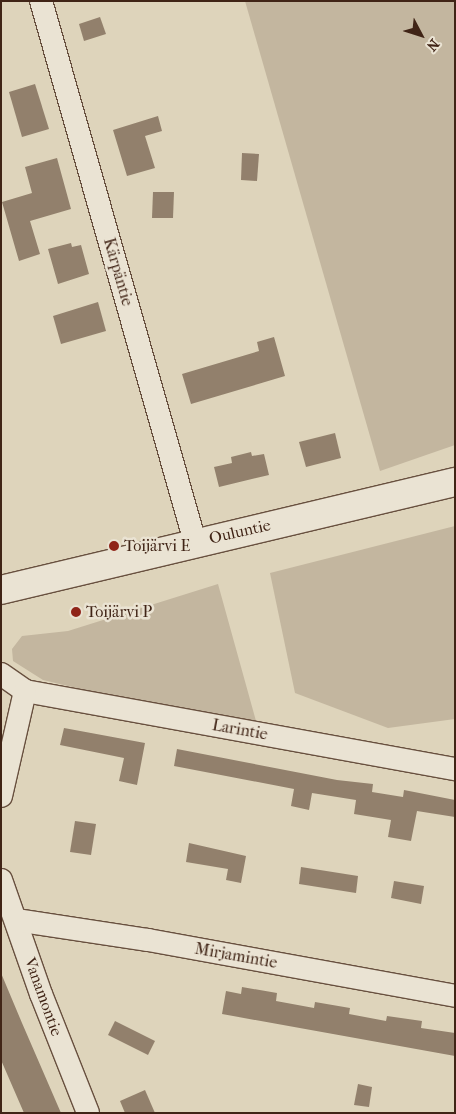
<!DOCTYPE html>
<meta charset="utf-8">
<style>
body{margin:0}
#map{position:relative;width:456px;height:1114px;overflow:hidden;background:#ded4bb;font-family:"IM FELL French Canon",serif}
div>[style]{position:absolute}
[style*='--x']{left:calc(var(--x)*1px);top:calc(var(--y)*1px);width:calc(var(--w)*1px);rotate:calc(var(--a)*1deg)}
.green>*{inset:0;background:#c3b69f}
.building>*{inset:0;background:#92806c}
.roads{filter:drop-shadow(1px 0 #68503f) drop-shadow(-1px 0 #68503f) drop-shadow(0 1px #68503f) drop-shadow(0 -1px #68503f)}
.minor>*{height:22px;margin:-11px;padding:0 11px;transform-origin:11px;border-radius:11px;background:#eae3d3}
.secondary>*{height:28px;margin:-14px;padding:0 14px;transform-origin:14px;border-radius:14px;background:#eae3d3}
.dots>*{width:14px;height:14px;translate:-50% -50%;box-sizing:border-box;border:2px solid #eae3d3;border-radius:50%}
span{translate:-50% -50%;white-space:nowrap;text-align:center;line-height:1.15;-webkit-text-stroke:5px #eae3d3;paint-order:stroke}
.street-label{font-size:16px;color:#402416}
.poi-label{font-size:16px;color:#402416}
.left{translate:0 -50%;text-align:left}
.frame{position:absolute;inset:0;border:2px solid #402416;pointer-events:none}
.north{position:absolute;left:396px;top:10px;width:50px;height:50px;-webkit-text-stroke:4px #eae3d3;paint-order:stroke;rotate:130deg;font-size:14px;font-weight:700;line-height:20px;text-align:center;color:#402416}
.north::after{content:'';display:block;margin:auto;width:18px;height:22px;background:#402416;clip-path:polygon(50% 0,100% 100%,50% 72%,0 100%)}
</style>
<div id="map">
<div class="green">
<i style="clip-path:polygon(245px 1px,455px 1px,455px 445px,380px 471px)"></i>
<i style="clip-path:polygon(455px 526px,455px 719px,388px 728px,295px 693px,270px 573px)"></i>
<i style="clip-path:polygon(218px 584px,256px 721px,126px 700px,43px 680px,13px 661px,12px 649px,22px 636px,68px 631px)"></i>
</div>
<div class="building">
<i style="clip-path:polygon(100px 17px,106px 34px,84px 41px,79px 24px)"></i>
<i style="clip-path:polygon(35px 84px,49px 129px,22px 137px,9px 92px)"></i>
<i style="clip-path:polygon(158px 116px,162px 131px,145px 136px,155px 168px,127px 176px,113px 130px)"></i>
<i style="clip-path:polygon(242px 153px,259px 154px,257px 181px,241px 180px)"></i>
<i style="clip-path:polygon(57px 158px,71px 209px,30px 221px,40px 254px,19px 261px,2px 202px,32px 193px,25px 167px)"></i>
<i style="clip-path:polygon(153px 192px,174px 192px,173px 218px,152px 218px)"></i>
<i style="clip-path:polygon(71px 243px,72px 247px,81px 245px,89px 274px,58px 284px,48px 249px)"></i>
<i style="clip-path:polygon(98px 302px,106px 331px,61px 344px,53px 316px)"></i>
<i style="clip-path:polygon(274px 337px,285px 376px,191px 404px,182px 374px,259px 351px,257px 342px)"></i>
<i style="clip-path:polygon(335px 433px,341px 458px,306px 467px,299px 442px)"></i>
<i style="clip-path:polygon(251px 452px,252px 456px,264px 454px,269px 475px,219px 487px,214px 467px,232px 463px,231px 457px)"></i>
<i style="clip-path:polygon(64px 728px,145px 743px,137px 785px,119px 781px,124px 758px,60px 745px)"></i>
<i style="clip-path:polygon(177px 749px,337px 780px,373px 784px,372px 792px,403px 797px,404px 790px,455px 800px,455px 817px,417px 811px,411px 841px,388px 837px,391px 820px,354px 814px,356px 800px,312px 793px,309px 810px,291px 806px,294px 789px,174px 766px)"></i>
<i style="clip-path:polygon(75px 821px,96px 824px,91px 855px,70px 852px)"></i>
<i style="clip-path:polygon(189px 843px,246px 856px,241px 883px,226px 880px,228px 869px,186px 862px)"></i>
<i style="clip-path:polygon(301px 867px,358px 876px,356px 893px,299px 884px)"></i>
<i style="clip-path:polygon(394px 881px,424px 886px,421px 904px,391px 898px)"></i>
<i style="clip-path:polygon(1px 973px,22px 1023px,61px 1113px,24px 1113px,1px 1060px)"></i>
<i style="clip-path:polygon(242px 987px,277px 993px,276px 1001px,314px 1008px,315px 1002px,350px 1008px,349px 1014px,386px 1021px,387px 1016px,422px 1021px,421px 1028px,455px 1033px,455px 1056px,222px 1014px,226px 991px,241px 994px)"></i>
<i style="clip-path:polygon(115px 1021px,155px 1041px,148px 1055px,108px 1035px)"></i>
<i style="clip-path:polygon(358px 1084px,372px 1087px,369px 1107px,354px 1105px)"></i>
<i style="clip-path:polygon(145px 1090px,155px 1113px,125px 1113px,120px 1101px)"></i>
</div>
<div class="roads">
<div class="minor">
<i style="--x:41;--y:1;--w:562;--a:74.11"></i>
<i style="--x:1;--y:674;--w:29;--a:35"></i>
<i style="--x:25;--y:691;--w:437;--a:10.3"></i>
<i style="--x:1;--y:796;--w:108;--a:-77.1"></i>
<i style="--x:1;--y:880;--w:121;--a:70.7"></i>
<i style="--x:41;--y:994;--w:128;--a:68.4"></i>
<i style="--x:16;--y:920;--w:134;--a:8.6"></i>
<i style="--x:148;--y:940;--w:312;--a:10.3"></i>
</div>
<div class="secondary">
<i style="--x:1;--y:590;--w:467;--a:-13.4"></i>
</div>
</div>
<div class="dots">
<i style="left:114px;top:546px;background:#8f2418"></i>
<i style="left:76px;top:612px;background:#8f2418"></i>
</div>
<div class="street-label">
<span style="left:118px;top:272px;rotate:74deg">Kärpäntie</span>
<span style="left:240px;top:532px;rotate:-13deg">Ouluntie</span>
<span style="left:240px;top:730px;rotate:10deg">Larintie</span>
<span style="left:236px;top:956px;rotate:10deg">Mirjamintie</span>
<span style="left:43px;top:997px;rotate:70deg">Vanamontie</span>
</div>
<div class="poi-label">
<span class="left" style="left:124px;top:546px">Toijärvi E</span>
<span class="left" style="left:86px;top:612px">Toijärvi P</span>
</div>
<div class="frame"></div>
<div class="north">N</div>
</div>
